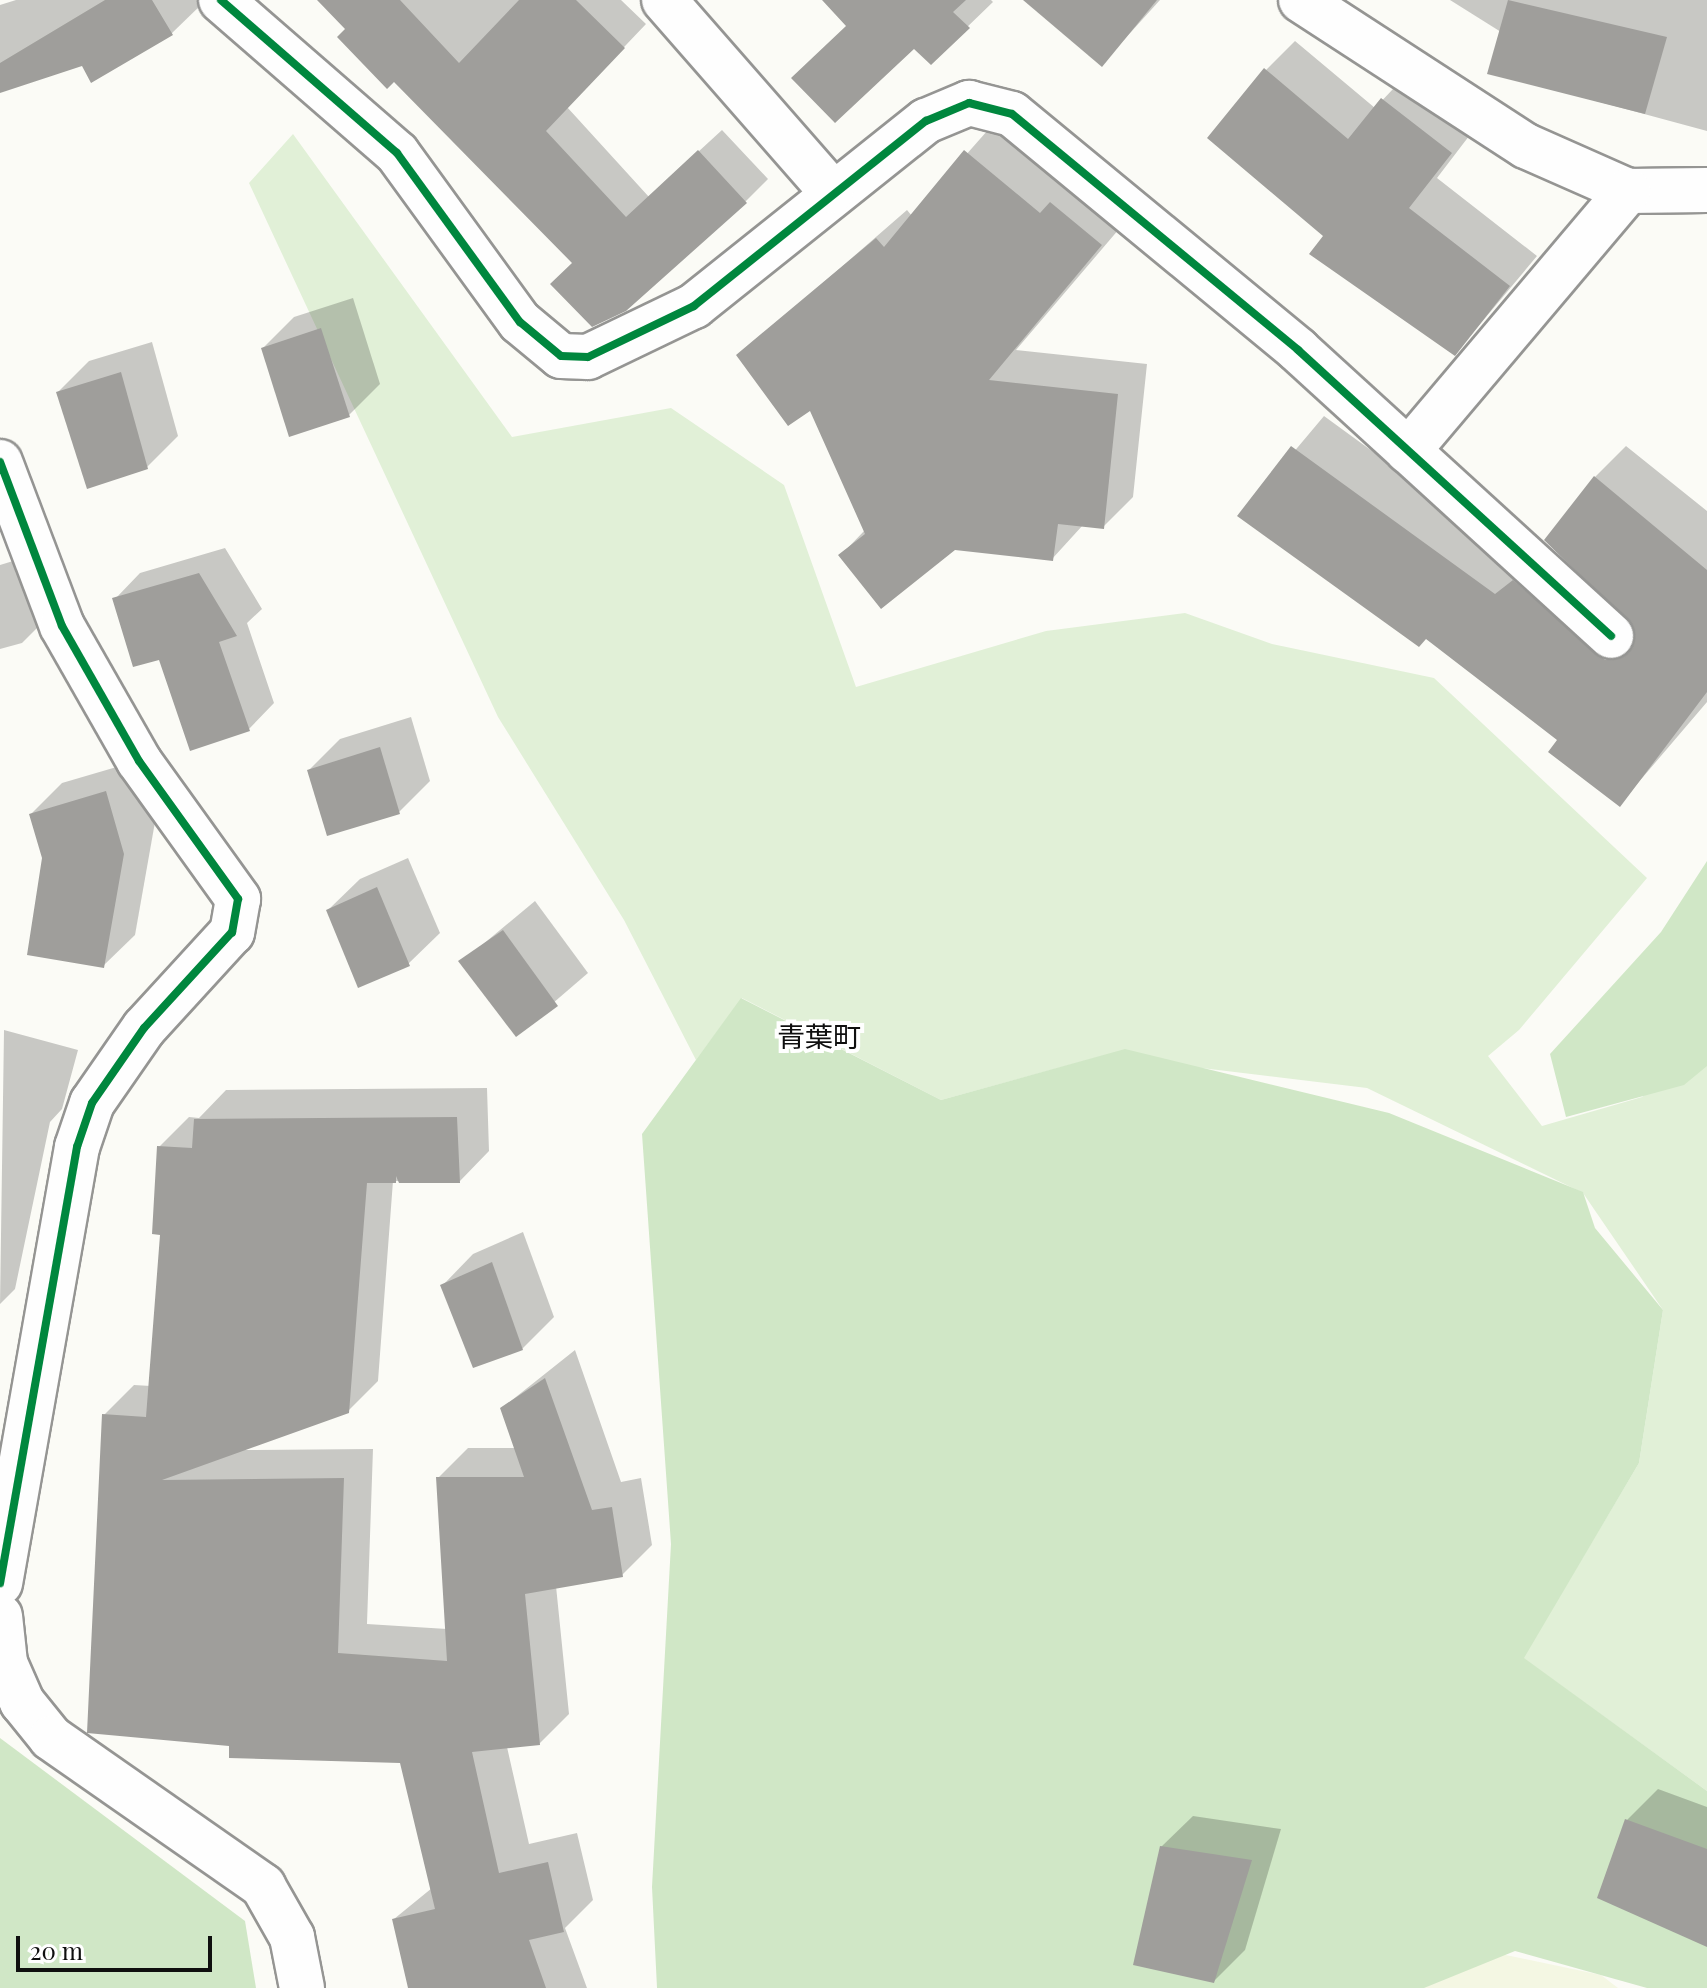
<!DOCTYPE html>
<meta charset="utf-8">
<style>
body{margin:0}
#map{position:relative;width:1707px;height:1988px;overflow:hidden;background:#fbfbf6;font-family:"Playfair Display","Noto Sans JP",serif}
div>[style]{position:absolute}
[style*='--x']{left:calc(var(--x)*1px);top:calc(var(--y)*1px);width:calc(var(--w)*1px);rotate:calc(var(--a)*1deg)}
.farmland>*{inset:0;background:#f4f7e3}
.green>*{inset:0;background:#e1f0d7}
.forest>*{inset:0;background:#d0e7c6}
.shadow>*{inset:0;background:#0003}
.building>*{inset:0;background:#9f9e9b}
.roads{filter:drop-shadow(2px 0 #959593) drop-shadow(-2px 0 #959593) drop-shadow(0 2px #959593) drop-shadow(0 -2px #959593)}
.street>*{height:44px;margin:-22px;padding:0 22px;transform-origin:22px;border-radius:22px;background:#fefefe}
.cycleway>*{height:8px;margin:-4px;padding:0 4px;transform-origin:4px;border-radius:4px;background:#00873e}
span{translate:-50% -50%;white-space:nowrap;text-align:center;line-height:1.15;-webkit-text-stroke:8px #fff;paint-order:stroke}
.quarter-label{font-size:28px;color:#0f0f0f}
.scale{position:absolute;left:16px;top:1936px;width:196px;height:36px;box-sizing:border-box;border:4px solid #0f0f0f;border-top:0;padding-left:10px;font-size:24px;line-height:28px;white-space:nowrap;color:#0f0f0f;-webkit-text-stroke:6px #fff;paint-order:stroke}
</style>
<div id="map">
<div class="farmland">
<i style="clip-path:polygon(1382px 1929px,1601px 1975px,1618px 1988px,1373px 1988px)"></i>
</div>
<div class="green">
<i style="clip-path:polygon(293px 134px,512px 437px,671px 408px,784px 485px,856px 687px,1046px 631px,1185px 613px,1272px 644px,1434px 678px,1647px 878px,1519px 1030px,1488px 1056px,1542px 1126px,1642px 1097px,1707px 1047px,1707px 1791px,1523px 1658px,1639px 1463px,1663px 1310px,1583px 1193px,1367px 1088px,1102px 1056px,941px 1100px,742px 998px,696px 1060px,624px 920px,498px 717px,249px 183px)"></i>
</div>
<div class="forest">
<i style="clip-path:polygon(1707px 861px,1707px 1066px,1684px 1085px,1566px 1117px,1550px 1054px,1661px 932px)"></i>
<i style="clip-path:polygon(741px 998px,941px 1100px,1125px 1049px,1389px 1113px,1583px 1192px,1595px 1228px,1663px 1310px,1639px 1463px,1524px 1658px,1707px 1791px,1707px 1988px,1647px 1988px,1515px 1951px,1424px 1988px,657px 1988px,652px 1887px,671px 1544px,642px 1134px)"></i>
<i style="clip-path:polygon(0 1738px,245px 1921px,256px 1988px,0 1988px)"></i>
</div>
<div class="shadow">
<i style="clip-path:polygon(16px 0,201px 0,203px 3px,171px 34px,0 91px,0 5px)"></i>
<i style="clip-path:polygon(320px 0,621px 0,646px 24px,567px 107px,649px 197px,722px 130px,768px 179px,745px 202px,574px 263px)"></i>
<i style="clip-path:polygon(825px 0,991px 0,993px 2px,931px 62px,914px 46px,848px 25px)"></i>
<i style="clip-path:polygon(1071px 0,1160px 0,1102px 64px)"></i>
<i style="clip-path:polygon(1450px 0,1707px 0,1707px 131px,1489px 72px,1501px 32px)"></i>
<i style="clip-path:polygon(1295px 41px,1375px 108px,1411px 70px,1479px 123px,1437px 178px,1537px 256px,1455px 354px,1326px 236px,1266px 70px)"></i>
<i style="clip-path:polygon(995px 122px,1131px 215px,1016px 350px,1147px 364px,1133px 497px,1103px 527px,1083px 525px,1052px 559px,955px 548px,841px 555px,865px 530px,811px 408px,739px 356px,907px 210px,912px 216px)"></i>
<i style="clip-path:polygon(353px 298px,380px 384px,349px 415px,263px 348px,294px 317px)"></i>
<i style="clip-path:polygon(152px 342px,178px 436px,147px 467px,58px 392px,89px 361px)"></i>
<i style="clip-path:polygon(1324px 416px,1527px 564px,1614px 610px,1595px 477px,1626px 446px,1707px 511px,1707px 702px,1620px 804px,1560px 740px,1427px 637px,1240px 516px)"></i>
<i style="clip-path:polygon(225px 548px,262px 609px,247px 623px,274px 703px,249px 729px,160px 657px,115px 599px,140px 573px)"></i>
<i style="clip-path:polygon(36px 554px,53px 612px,22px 643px,0 649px,0 565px)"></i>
<i style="clip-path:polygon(411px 717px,430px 781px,399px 812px,309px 770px,340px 739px)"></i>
<i style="clip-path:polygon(137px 761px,155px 822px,135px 935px,103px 966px,44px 858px,31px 814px,62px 783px)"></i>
<i style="clip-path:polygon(408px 858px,440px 933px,408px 964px,328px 910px,360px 879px)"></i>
<i style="clip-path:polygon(535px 901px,588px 973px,517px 1034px,470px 955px)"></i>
<i style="clip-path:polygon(4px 1030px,78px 1050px,62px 1109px,50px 1122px,15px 1289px,0 1304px)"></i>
<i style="clip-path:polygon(487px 1088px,489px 1151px,460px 1181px,393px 1181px,378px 1381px,348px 1411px,240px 1450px,373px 1449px,367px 1624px,447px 1629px,438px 1478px,468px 1448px,516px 1448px,502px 1408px,575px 1350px,621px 1482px,641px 1478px,652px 1545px,622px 1575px,556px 1586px,569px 1714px,539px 1744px,507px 1747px,529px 1844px,577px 1833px,593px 1900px,565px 1928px,587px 1988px,410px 1988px,394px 1919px,432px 1888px,402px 1761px,231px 1745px,104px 1415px,134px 1385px,151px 1386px,162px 1233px,159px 1147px,189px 1117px,199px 1118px,226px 1090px)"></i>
<i style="clip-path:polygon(523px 1232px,554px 1317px,522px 1349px,442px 1286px,473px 1254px)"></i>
<i style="clip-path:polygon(1658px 1789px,1707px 1807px,1707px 1945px,1627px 1820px)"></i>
<i style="clip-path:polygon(1193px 1816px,1281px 1829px,1245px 1950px,1214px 1981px,1161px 1847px)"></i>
</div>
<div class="building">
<i style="clip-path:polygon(105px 0,152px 0,173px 35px,91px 83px,82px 66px,0 93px,0 63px)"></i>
<i style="clip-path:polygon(317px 0,400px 0,459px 63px,519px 0,576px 0,625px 48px,546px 131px,626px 217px,698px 150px,747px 203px,626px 311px,592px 327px,550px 284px,572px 263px,394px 82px,387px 89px,337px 37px,345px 29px)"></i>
<i style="clip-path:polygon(822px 0,966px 0,953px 12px,970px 28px,931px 65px,914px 49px,835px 123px,791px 78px,846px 26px)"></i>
<i style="clip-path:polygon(1023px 0,1157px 0,1102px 67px)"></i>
<i style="clip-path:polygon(1508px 0,1667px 37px,1645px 114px,1487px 74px)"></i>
<i style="clip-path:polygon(1264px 68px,1348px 139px,1381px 98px,1452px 153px,1409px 208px,1510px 286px,1455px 356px,1309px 254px,1323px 236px,1207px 138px)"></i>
<i style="clip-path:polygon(964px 150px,1040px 213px,1050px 202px,1102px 245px,989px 380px,1118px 394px,1104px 529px,1058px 524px,1053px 561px,955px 550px,881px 609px,838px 555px,865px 534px,810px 411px,788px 426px,736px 355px,876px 238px,884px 247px)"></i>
<i style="clip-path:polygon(321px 328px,350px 417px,289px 437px,261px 348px)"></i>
<i style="clip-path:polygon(121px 372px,148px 469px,87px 489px,56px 392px)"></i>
<i style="clip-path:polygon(1291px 446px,1495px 594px,1513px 580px,1605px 660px,1629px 653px,1634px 628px,1544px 540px,1594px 476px,1707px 570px,1707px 692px,1620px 807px,1548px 752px,1557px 740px,1426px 639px,1419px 647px,1237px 516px)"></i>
<i style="clip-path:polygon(199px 573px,237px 636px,219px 642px,250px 731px,190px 751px,159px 660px,133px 667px,112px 598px)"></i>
<i style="clip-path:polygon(380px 747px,400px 814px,327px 836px,307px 770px)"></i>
<i style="clip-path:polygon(106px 791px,124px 854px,104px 968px,27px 955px,42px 858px,29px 814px)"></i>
<i style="clip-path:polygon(377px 887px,410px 966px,358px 988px,326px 910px)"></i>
<i style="clip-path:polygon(503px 930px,558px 1006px,516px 1037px,458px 961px)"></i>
<i style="clip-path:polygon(457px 1117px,460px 1183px,399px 1183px,396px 1176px,396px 1183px,367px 1183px,349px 1413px,162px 1480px,344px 1478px,338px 1653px,447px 1661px,436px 1477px,524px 1477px,500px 1408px,545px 1378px,592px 1510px,612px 1507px,623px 1577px,525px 1594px,540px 1745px,472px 1752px,499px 1873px,548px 1862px,564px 1932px,529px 1940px,546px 1988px,408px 1988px,392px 1919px,435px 1909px,400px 1763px,229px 1758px,229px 1746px,87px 1733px,102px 1414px,146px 1417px,160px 1235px,152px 1234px,157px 1146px,192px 1148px,194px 1119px)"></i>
<i style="clip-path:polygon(492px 1262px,523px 1350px,473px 1368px,440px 1285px)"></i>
<i style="clip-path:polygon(1625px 1819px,1707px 1849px,1707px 1947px,1597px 1898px)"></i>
<i style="clip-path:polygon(1160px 1846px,1252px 1860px,1214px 1983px,1133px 1965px)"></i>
</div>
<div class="roads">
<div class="street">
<i style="--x:221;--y:0;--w:233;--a:41"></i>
<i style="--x:397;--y:153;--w:209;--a:54"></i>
<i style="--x:520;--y:322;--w:53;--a:39.7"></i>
<i style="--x:561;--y:356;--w:27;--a:2"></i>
<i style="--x:588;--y:357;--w:118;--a:-25.7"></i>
<i style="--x:694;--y:306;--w:297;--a:-38.6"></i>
<i style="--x:926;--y:121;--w:47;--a:-22.7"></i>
<i style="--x:969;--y:103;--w:44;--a:14.3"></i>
<i style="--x:1012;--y:114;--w:371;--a:39.5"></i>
<i style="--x:1298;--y:350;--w:424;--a:42.4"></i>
<i style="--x:664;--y:0;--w:254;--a:48.8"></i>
<i style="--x:1301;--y:0;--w:268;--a:33"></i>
<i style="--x:1526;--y:146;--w:111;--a:23.8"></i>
<i style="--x:1628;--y:191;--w:79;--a:-0.7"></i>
<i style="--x:1408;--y:451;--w:341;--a:-49.8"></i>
<i style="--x:0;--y:462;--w:175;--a:69.3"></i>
<i style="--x:62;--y:626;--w:155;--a:60.3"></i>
<i style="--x:139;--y:761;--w:170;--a:54.3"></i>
<i style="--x:238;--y:899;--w:34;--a:100"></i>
<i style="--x:232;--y:932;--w:130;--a:132.5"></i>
<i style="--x:144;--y:1028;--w:91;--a:124.7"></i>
<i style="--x:92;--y:1103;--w:46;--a:108.8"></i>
<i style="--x:77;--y:1147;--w:443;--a:100"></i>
<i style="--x:0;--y:1616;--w:47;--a:83.9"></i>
<i style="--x:5;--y:1663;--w:43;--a:66.4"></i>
<i style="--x:22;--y:1702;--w:46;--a:51.1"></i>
<i style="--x:51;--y:1738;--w:259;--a:34.9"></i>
<i style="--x:263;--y:1886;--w:59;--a:60.4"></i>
<i style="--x:292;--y:1937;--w:52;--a:78.9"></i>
</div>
</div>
<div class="cycleway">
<i style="--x:221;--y:0;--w:233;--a:41"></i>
<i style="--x:397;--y:153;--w:209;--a:54"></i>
<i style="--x:520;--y:322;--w:53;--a:39.7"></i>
<i style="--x:561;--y:356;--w:27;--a:2"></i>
<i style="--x:588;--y:357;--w:118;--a:-25.7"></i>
<i style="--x:694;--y:306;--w:297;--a:-38.6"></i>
<i style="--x:926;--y:121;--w:47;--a:-22.7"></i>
<i style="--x:969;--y:103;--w:44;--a:14.3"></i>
<i style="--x:1012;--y:114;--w:371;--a:39.5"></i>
<i style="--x:1298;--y:350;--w:424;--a:42.4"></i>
<i style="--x:0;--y:462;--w:175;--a:69.3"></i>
<i style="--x:62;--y:626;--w:155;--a:60.3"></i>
<i style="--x:139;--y:761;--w:170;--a:54.3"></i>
<i style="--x:238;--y:899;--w:34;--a:100"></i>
<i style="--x:232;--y:932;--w:130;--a:132.5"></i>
<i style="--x:144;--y:1028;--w:91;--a:124.7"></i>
<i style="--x:92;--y:1103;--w:46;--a:108.8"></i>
<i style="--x:77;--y:1147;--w:443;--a:100"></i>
</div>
<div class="quarter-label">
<span style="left:819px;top:1036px">青葉町</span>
</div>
<div class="scale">20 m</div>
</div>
